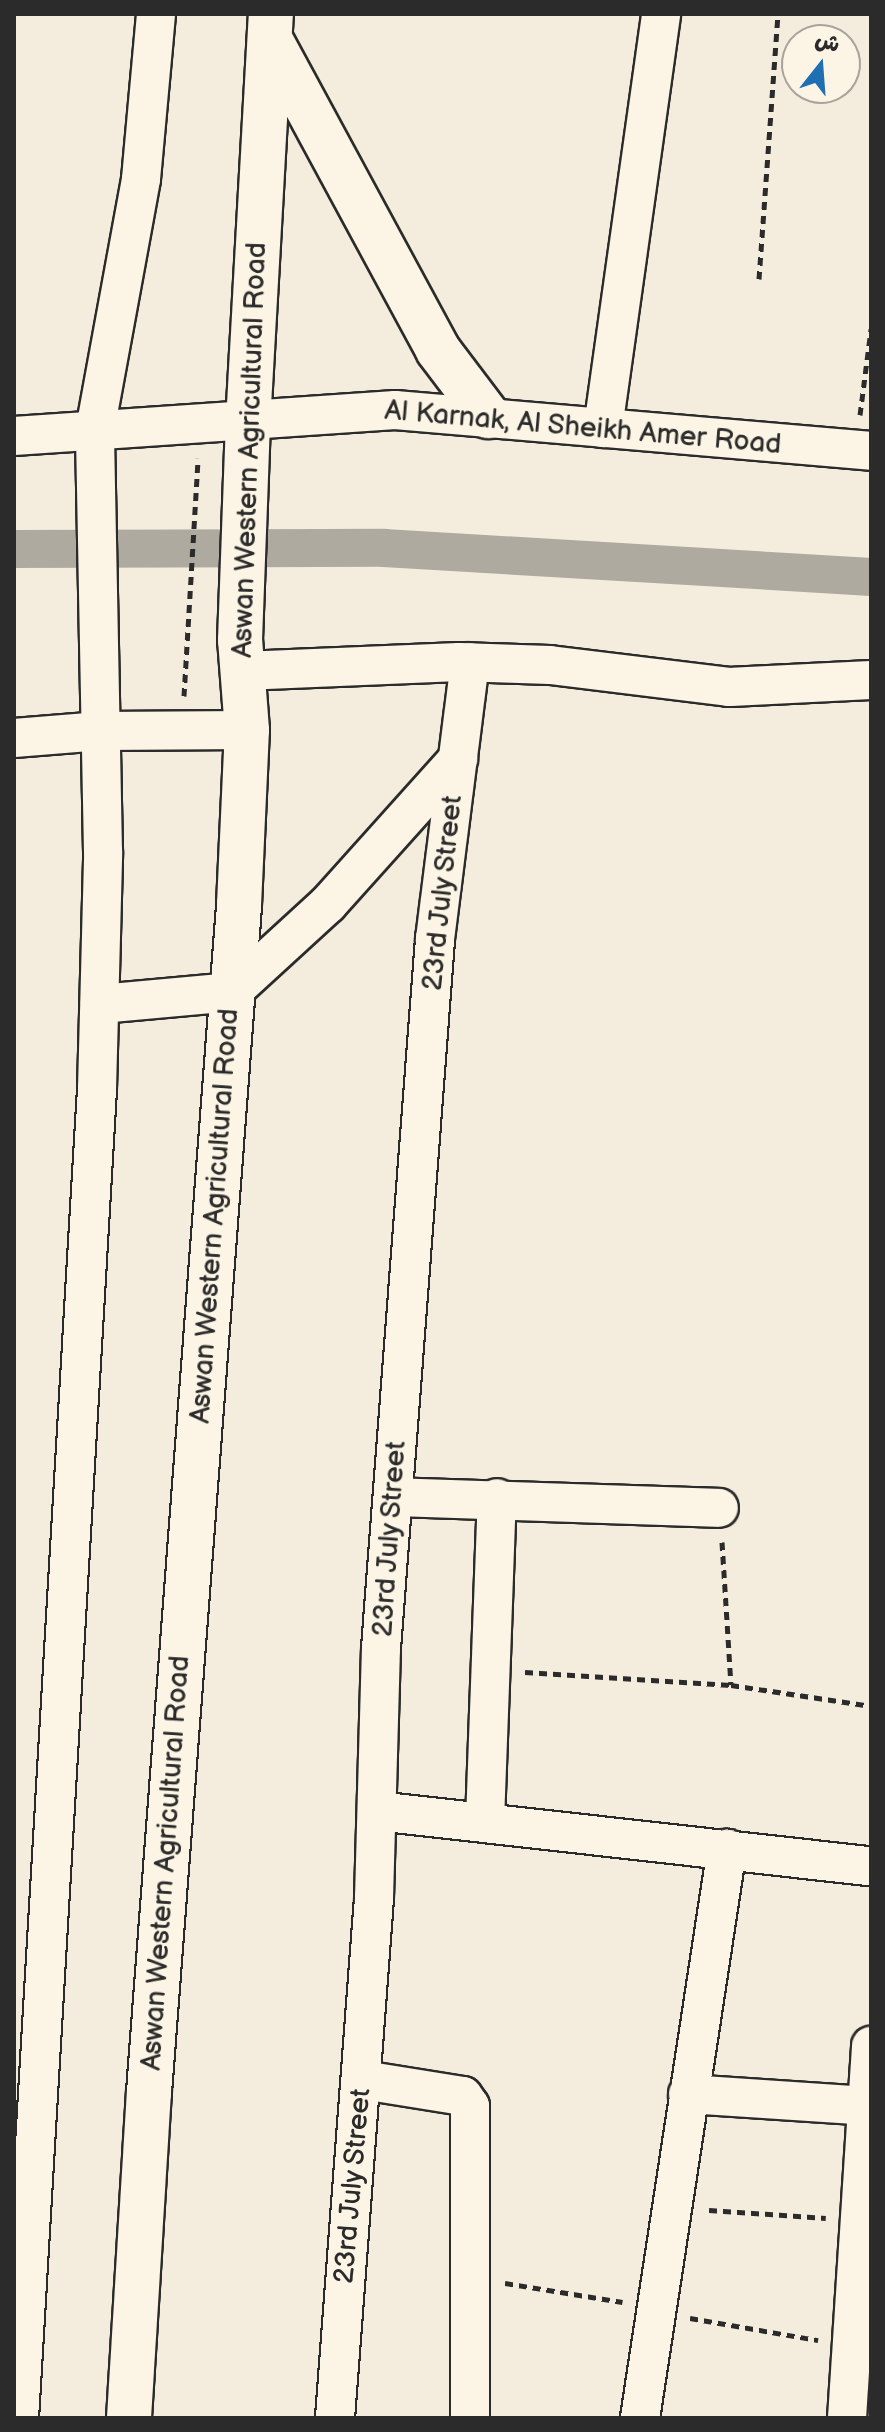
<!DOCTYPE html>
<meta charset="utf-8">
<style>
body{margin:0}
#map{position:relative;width:885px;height:2432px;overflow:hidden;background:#f4edde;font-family:"Balsamiq Sans","Playpen Sans Arabic",sans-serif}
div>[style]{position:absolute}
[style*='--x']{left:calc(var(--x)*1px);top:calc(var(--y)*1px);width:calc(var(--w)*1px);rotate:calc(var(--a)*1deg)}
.canal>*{height:38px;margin:-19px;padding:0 19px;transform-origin:19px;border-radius:19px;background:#afaaa0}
.path>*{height:5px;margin-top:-2.5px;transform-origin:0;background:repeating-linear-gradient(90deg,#2b2b2b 0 8px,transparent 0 14px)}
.roads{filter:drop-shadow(2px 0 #2b2b2b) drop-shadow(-2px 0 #2b2b2b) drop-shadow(0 2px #2b2b2b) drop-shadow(0 -2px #2b2b2b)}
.street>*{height:38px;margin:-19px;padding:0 19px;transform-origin:19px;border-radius:19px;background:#fcf5e5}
.primary>*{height:44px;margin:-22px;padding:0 22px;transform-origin:22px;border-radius:22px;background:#fcf5e5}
span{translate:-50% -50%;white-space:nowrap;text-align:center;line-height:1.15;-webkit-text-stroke:6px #fcf5e5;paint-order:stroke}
.street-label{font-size:28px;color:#2b2b2b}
.frame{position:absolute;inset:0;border:16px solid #2b2b2b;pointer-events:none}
.north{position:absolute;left:781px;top:24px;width:80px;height:80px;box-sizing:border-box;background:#fcf5e5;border:2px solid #a8a49b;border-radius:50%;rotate:17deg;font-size:22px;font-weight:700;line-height:32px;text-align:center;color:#2b2b2b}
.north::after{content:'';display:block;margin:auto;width:28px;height:36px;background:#1f6fb2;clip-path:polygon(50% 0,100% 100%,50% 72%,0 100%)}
</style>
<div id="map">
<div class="canal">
<i style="--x:14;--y:549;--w:370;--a:-0.2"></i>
<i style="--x:384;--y:548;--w:488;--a:3.4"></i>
</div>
<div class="path">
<i style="--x:759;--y:279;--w:266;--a:-85.9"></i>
<i style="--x:860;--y:415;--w:87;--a:-82.7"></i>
<i style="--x:184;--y:696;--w:238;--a:-86.6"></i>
<i style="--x:722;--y:1542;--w:143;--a:86.4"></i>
<i style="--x:525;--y:1672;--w:206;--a:3.6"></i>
<i style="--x:731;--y:1685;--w:142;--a:8.5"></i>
<i style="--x:709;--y:2210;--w:117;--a:3.9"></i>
<i style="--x:505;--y:2283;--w:119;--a:9.2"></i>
<i style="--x:690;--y:2318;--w:130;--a:9.8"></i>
</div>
<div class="roads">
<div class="street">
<i style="--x:603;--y:428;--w:418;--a:-82"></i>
<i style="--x:14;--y:436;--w:382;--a:-3.9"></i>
<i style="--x:395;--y:410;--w:478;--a:4.9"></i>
<i style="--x:242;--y:671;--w:217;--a:-2.4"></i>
<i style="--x:459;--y:662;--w:91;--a:1.9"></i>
<i style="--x:550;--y:665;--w:180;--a:7"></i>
<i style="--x:729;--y:687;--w:142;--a:-2.8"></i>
<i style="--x:14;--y:738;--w:87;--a:-4.6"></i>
<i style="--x:101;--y:731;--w:146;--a:-0.4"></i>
<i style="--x:100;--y:1004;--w:133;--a:-5.2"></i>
<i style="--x:232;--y:992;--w:130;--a:-42.5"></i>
<i style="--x:328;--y:904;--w:195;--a:-48.1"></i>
<i style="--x:393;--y:1497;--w:326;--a:1.9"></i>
<i style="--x:377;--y:1811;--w:497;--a:6.4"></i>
<i style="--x:485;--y:1821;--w:323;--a:-87.9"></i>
<i style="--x:363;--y:2080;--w:101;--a:9.1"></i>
<i style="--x:463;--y:2096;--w:12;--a:55"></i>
<i style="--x:470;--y:2106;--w:312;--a:90"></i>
<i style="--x:688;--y:2094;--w:179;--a:3.8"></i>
<i style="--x:19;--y:2418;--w:1331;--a:-86.64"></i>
<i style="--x:97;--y:1089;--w:237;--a:-88.5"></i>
<i style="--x:103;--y:852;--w:422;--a:-91.1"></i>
<i style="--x:95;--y:430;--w:255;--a:-79.6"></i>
<i style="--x:141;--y:179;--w:166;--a:-84.8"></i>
<i style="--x:335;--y:2418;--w:521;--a:-85.71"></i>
<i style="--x:374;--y:1898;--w:250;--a:-88.4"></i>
<i style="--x:381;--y:1648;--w:711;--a:-85.64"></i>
<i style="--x:435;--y:939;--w:279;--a:-82.8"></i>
<i style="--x:640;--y:2418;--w:576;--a:-81.31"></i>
<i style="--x:847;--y:2418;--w:373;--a:-86.3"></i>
</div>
<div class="primary">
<i style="--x:270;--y:39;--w:353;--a:61.6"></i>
<i style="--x:438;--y:350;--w:83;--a:52.9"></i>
<i style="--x:129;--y:2418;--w:327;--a:-86.5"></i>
<i style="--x:149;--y:2092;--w:1190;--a:-85.66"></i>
<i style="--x:239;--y:905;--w:175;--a:-87.4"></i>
<i style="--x:247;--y:730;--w:90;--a:-94.4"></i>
<i style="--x:240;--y:640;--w:217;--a:-87.9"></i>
<i style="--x:248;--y:423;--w:410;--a:-86.8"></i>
</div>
</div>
<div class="street-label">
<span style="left:583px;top:428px;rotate:5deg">Al Karnak, Al Sheikh Amer Road</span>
<span style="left:250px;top:450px;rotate:-88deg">Aswan Western Agricultural Road</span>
<span style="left:443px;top:893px;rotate:-84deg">23rd July Street</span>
<span style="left:215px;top:1216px;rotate:-86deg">Aswan Western Agricultural Road</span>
<span style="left:390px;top:1539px;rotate:-86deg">23rd July Street</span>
<span style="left:166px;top:1863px;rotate:-86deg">Aswan Western Agricultural Road</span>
<span style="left:353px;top:2186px;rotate:-85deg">23rd July Street</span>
</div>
<div class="frame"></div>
<div class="north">ش</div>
</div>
